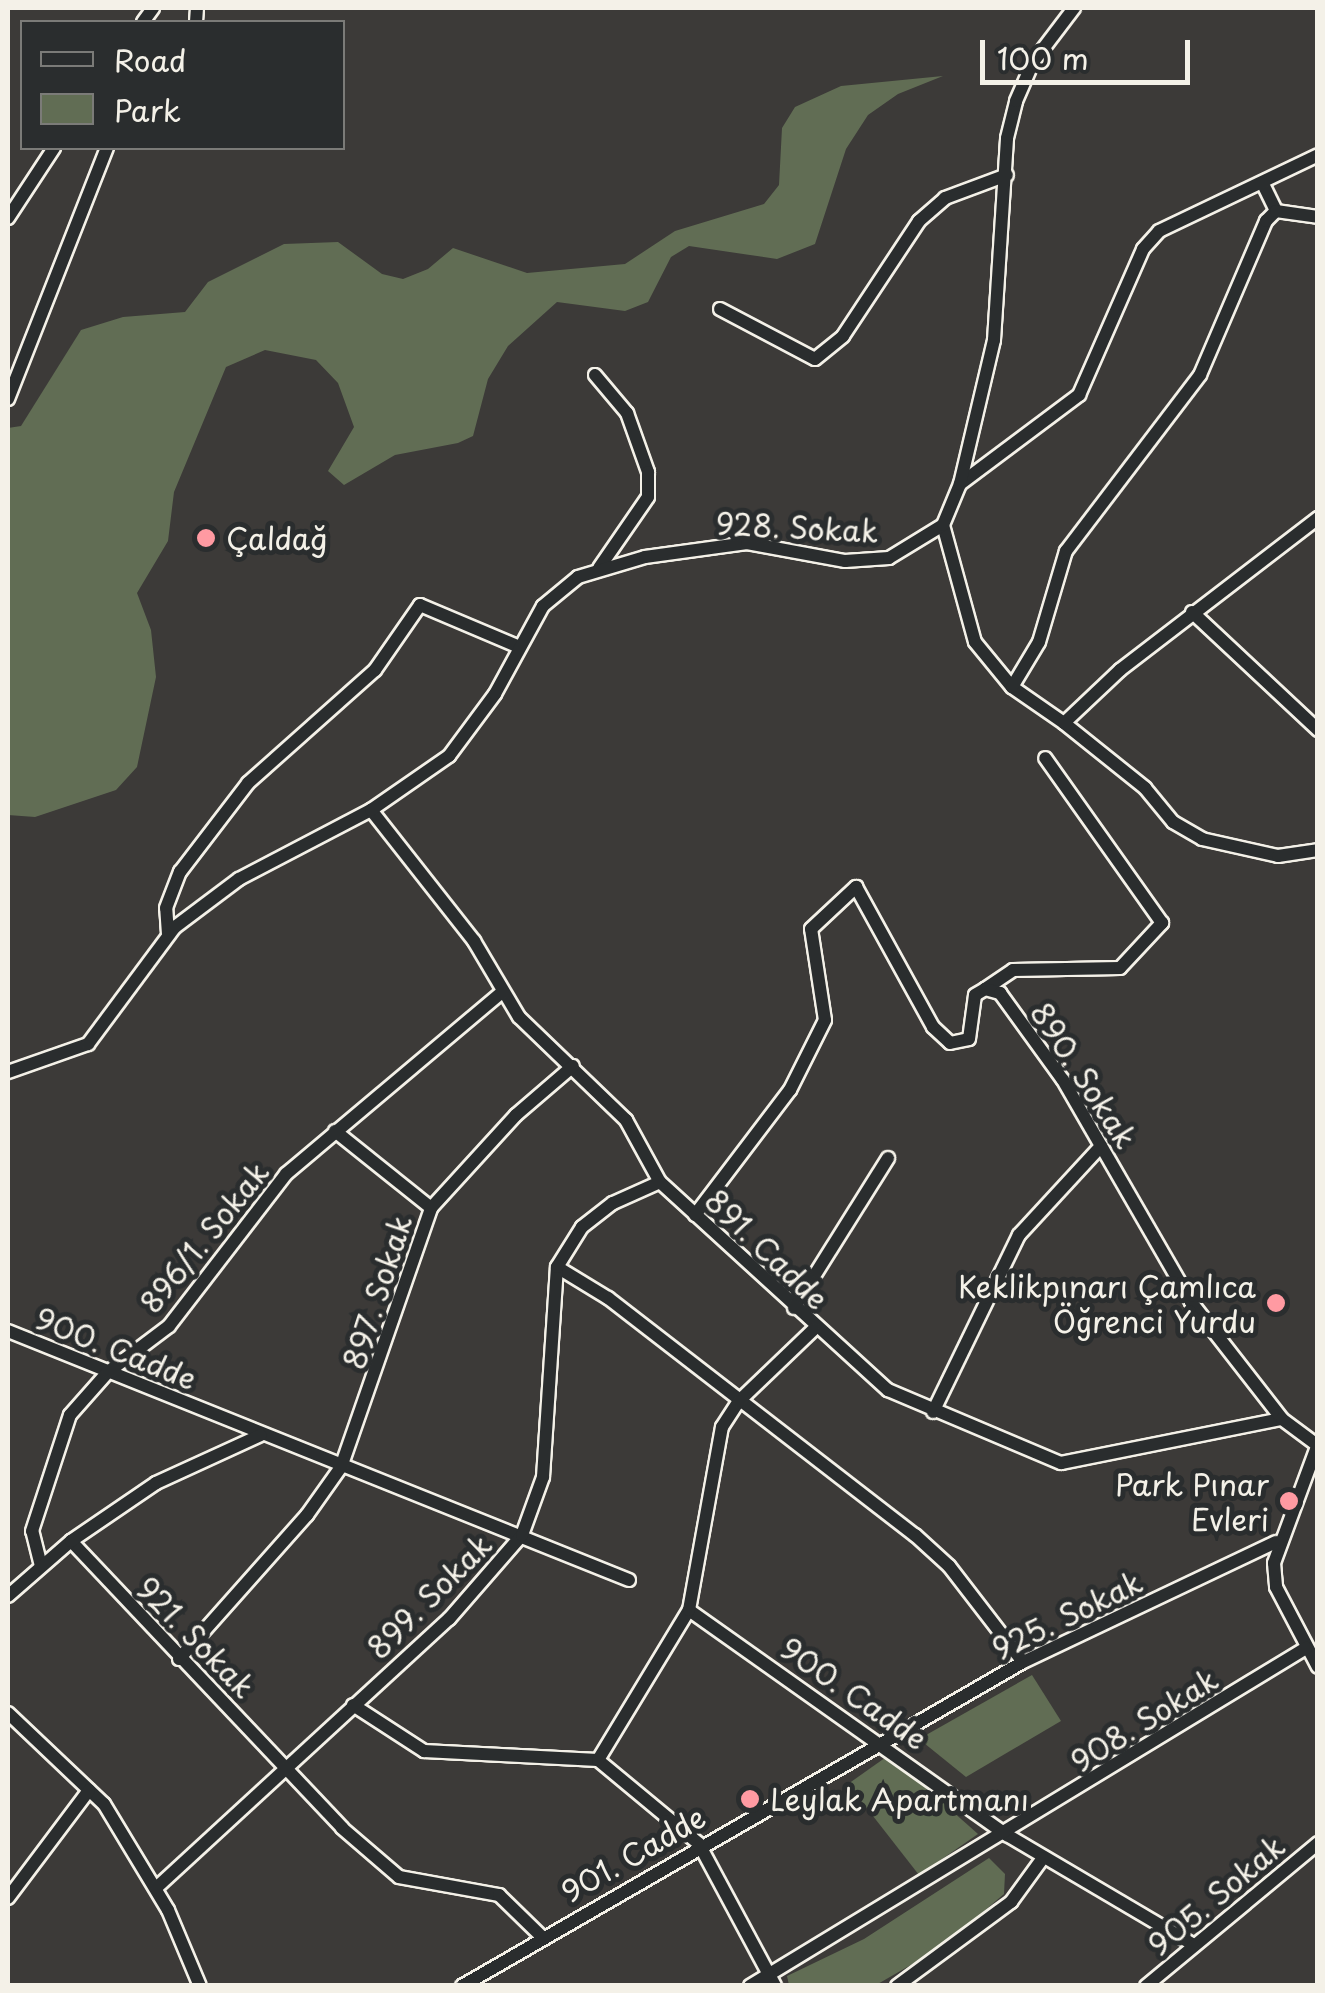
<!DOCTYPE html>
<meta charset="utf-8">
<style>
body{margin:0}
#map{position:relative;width:1325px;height:1993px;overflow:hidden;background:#3c3a38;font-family:"Playpen Sans",sans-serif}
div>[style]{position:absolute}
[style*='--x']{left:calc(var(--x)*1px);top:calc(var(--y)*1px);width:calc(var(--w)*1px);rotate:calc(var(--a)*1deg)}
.green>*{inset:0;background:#616d54}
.roads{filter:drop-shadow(2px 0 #f4f1e8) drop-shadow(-2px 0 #f4f1e8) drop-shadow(0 2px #f4f1e8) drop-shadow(0 -2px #f4f1e8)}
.street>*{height:12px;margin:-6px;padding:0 6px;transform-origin:6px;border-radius:6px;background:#2a2d2e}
.dots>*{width:28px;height:28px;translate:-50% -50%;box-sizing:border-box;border:5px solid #2a2d2e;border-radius:50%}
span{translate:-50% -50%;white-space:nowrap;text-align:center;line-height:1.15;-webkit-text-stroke:10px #2a2d2e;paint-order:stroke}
.street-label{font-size:30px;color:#f4f1e8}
.poi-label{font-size:30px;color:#f4f1e8}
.left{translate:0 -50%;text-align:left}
.right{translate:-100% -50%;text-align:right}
.frame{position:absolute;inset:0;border:10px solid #f4f1e8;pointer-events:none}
.legend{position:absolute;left:20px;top:20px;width:325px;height:130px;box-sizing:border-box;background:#2a2d2e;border:2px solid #7b7b78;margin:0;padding:12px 18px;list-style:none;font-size:30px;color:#f4f1e8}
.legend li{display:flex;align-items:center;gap:20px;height:50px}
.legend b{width:50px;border:2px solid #7b7b78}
.scale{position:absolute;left:980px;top:40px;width:210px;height:45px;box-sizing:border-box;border:5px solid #f4f1e8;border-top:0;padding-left:12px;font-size:30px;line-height:35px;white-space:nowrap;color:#f4f1e8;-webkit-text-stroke:8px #2a2d2e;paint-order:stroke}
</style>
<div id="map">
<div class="green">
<i style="clip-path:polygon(943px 76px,898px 94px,868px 115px,846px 149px,815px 244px,777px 259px,689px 246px,671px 257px,648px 302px,625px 311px,557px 302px,508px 346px,488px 379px,473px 436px,458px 443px,395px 455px,344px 485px,328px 471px,354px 427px,338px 383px,316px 360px,265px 350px,226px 367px,174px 492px,168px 541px,137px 593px,151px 630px,156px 677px,137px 767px,116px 790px,35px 817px,8px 815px,8px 428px,21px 426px,81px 330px,123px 317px,185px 312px,208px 282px,284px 244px,338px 242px,382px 274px,403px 279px,428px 269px,453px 248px,527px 273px,625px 264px,675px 231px,764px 204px,779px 185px,782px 128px,795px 107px,841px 86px)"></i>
<i style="clip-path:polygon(1032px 1675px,1061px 1721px,966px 1777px,919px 1739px)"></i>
<i style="clip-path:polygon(889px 1755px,978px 1834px,919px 1875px,848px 1784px)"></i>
<i style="clip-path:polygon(989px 1858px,1005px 1874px,1004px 1894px,942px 1947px,876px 1985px,789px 1985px,787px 1976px,864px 1939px)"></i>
</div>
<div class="roads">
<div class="street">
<i style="--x:143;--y:22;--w:17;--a:-54"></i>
<i style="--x:196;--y:22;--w:14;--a:-86"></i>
<i style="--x:1263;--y:184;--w:30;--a:64"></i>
<i style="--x:8;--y:218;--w:84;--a:-56.7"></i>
<i style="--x:720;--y:309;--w:107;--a:27.8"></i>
<i style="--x:815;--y:359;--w:36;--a:-39"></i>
<i style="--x:843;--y:336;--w:138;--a:-56.5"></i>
<i style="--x:919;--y:221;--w:35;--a:-41"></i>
<i style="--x:945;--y:198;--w:66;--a:-20.4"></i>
<i style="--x:595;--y:375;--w:50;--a:49.9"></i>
<i style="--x:627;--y:413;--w:63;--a:70.4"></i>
<i style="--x:648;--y:472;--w:25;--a:90"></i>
<i style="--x:648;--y:497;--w:86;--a:124.6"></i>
<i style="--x:8;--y:399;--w:270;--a:-68.5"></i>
<i style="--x:960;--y:484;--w:149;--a:-36.8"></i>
<i style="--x:1079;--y:395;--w:159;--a:-66.3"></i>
<i style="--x:1143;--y:249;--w:24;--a:-48"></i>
<i style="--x:1159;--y:231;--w:176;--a:-25.5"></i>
<i style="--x:943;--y:525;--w:121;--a:74.7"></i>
<i style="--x:975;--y:642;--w:58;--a:50.6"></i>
<i style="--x:1012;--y:687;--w:63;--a:34.7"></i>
<i style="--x:1064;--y:723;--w:77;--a:-43.4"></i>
<i style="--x:1120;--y:670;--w:250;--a:-37.5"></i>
<i style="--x:1192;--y:612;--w:173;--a:43.1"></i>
<i style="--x:1012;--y:687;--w:52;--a:-59"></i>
<i style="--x:1039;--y:642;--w:95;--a:-73.5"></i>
<i style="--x:1066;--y:551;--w:221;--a:-52.7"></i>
<i style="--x:1200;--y:375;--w:168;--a:-66.8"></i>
<i style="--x:1266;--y:221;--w:14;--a:-45"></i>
<i style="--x:1276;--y:211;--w:42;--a:8.1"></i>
<i style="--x:1064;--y:723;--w:104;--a:38.7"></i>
<i style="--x:1145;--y:788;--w:44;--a:50.5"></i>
<i style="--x:1173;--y:822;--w:34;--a:30"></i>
<i style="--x:1202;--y:839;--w:78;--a:12.6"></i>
<i style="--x:1278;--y:856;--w:40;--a:-8.5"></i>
<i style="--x:371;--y:810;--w:167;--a:51.8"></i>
<i style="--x:474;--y:941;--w:88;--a:59.4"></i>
<i style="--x:519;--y:1017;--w:149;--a:43.9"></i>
<i style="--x:626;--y:1120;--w:71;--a:61.3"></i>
<i style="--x:660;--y:1182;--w:309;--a:42.4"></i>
<i style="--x:888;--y:1390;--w:188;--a:22.9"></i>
<i style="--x:1061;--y:1463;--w:225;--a:-11.3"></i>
<i style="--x:168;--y:934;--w:26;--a:-94"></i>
<i style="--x:166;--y:908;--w:39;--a:-69"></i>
<i style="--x:180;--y:872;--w:112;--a:-52.6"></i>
<i style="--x:248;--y:783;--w:170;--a:-41.7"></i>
<i style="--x:375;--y:670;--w:79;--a:-55.3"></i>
<i style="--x:420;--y:605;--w:105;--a:22.9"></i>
<i style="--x:985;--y:989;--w:34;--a:-34"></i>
<i style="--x:1013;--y:970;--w:107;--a:-1.1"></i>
<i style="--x:1120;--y:968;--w:62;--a:-47"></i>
<i style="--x:1162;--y:923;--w:202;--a:-125.3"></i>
<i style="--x:8;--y:1072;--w:85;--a:-19.3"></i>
<i style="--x:88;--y:1044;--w:146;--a:-53.4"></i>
<i style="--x:175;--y:927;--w:80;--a:-36.9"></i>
<i style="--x:239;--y:879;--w:149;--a:-27.6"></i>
<i style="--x:371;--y:810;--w:95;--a:-34.7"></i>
<i style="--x:449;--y:756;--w:77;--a:-53.4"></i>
<i style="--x:495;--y:694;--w:100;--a:-61.4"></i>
<i style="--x:543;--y:606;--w:45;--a:-39.6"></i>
<i style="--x:578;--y:577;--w:70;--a:-16.6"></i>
<i style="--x:645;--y:557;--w:103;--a:-7.8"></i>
<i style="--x:747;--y:543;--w:100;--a:10.4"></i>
<i style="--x:845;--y:561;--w:44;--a:-3.9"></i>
<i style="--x:889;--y:558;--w:63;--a:-31.4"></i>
<i style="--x:943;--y:525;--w:44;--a:-67.5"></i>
<i style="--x:960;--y:484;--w:148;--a:-76.7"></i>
<i style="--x:994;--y:340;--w:202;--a:-86.3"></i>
<i style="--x:1007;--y:138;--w:38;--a:-76"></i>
<i style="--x:1016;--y:101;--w:43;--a:-66.4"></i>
<i style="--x:1033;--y:62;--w:68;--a:-52.8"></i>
<i style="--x:335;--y:1131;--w:123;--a:38.7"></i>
<i style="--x:695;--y:1215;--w:157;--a:-52.8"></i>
<i style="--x:790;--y:1090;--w:78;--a:-63.4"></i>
<i style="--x:825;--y:1020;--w:92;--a:-98.7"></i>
<i style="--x:811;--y:929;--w:62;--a:-43"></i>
<i style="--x:856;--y:887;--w:160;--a:61.2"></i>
<i style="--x:933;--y:1027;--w:23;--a:43"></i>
<i style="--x:950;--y:1043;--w:19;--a:-12"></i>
<i style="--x:969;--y:1039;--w:44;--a:-82.2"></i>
<i style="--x:975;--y:995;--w:12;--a:-31"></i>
<i style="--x:985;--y:989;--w:16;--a:15"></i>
<i style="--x:1000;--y:993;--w:107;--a:54.1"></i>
<i style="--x:1063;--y:1080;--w:256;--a:60"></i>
<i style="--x:1191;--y:1302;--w:148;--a:52.1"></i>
<i style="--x:1282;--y:1419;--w:44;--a:36.6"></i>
<i style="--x:557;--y:1267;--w:60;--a:31.3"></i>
<i style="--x:608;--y:1298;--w:388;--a:37.7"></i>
<i style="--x:915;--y:1535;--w:46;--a:42.4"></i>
<i style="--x:949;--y:1566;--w:121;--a:52.4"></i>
<i style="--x:794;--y:1308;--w:177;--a:-57.9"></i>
<i style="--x:8;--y:1331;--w:669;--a:21.85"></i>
<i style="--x:933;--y:1412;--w:197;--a:-64.1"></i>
<i style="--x:1019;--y:1235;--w:121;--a:-47.3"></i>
<i style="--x:1318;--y:1444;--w:127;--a:110.3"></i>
<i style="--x:1274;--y:1563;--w:24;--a:85"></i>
<i style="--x:1276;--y:1587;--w:90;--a:62.3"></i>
<i style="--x:71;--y:1541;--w:395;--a:46.6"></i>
<i style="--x:342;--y:1828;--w:75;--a:40.7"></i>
<i style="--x:399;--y:1877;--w:102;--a:10.2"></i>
<i style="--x:499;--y:1895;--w:57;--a:44.3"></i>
<i style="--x:41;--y:1566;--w:36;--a:-104"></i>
<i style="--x:32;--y:1531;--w:122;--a:-71.9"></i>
<i style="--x:70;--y:1415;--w:57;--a:-48.5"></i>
<i style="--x:108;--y:1372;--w:76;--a:-37"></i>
<i style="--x:169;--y:1326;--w:192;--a:-52.4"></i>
<i style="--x:286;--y:1174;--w:282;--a:-40.1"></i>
<i style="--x:8;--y:1596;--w:84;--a:-41.1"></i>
<i style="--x:71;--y:1541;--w:103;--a:-34.3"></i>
<i style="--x:156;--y:1483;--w:115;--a:-24.6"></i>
<i style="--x:689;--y:1610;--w:390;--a:35.3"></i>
<i style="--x:1007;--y:1835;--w:217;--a:30.5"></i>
<i style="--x:179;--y:1659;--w:193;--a:-48.4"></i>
<i style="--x:307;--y:1515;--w:59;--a:-54.7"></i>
<i style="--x:341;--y:1467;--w:274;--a:-70.8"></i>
<i style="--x:431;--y:1208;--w:126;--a:-47.6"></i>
<i style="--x:516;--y:1115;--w:75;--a:-40.7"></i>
<i style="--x:353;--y:1705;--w:85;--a:32.9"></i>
<i style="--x:424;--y:1751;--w:174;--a:3"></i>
<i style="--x:598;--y:1760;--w:131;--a:39.7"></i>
<i style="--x:699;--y:1844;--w:161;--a:61.8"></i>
<i style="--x:8;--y:1713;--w:132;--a:43.5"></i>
<i style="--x:104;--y:1804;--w:124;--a:58.9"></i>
<i style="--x:168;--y:1910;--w:82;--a:67.2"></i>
<i style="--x:598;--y:1760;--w:175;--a:-58.8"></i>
<i style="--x:689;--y:1610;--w:186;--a:-79.8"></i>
<i style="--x:722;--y:1427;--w:31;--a:-57"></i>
<i style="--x:739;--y:1401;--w:104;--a:-43.8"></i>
<i style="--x:156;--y:1888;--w:398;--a:-42.6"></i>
<i style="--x:449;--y:1619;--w:111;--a:-49"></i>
<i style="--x:522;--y:1535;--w:62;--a:-70.1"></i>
<i style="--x:543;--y:1477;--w:210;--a:-86.2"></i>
<i style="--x:557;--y:1267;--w:47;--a:-58"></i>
<i style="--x:582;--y:1227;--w:39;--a:-38"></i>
<i style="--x:613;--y:1203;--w:51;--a:-24.1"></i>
<i style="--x:8;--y:1898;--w:135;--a:-53.1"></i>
<i style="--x:462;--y:1986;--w:648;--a:-30.01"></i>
<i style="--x:1023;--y:1662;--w:280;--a:-25.4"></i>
<i style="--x:750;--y:1986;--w:651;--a:-31.3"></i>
<i style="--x:897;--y:1986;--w:142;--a:-36.4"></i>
<i style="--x:1011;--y:1902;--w:54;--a:-54"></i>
<i style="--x:1146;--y:1986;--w:224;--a:-39.7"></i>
</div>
</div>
<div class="dots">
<i style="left:206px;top:538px;background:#ff9aa2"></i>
<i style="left:1276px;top:1303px;background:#ff9aa2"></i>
<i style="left:1289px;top:1501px;background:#ff9aa2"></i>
<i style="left:750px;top:1799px;background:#ff9aa2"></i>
</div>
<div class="street-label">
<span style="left:797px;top:527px;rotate:3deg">928. Sokak</span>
<span style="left:1084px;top:1075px;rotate:57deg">890. Sokak</span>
<span style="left:204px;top:1237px;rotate:-51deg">896/1. Sokak</span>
<span style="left:767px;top:1249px;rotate:44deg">891. Cadde</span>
<span style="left:377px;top:1292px;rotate:-72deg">897. Sokak</span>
<span style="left:116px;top:1348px;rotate:22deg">900. Cadde</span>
<span style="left:429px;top:1596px;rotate:-45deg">899. Sokak</span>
<span style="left:1067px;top:1615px;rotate:-26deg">925. Sokak</span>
<span style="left:196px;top:1637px;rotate:46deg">921. Sokak</span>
<span style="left:854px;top:1693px;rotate:35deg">900. Cadde</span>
<span style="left:1144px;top:1720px;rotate:-32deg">908. Sokak</span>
<span style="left:633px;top:1854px;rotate:-30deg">901. Cadde</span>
<span style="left:1216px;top:1895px;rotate:-40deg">905. Sokak</span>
</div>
<div class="poi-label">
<span class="left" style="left:226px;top:538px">Çaldağ</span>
<span class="right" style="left:1256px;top:1303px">Keklikpınarı Çamlıca<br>Öğrenci Yurdu</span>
<span class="right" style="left:1269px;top:1501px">Park Pınar<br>Evleri</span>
<span class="left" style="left:770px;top:1799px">Leylak Apartmanı</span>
</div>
<div class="frame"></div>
<ul class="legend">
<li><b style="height:12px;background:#2a2d2e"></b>Road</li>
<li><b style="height:28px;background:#616d54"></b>Park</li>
</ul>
<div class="scale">100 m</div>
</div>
